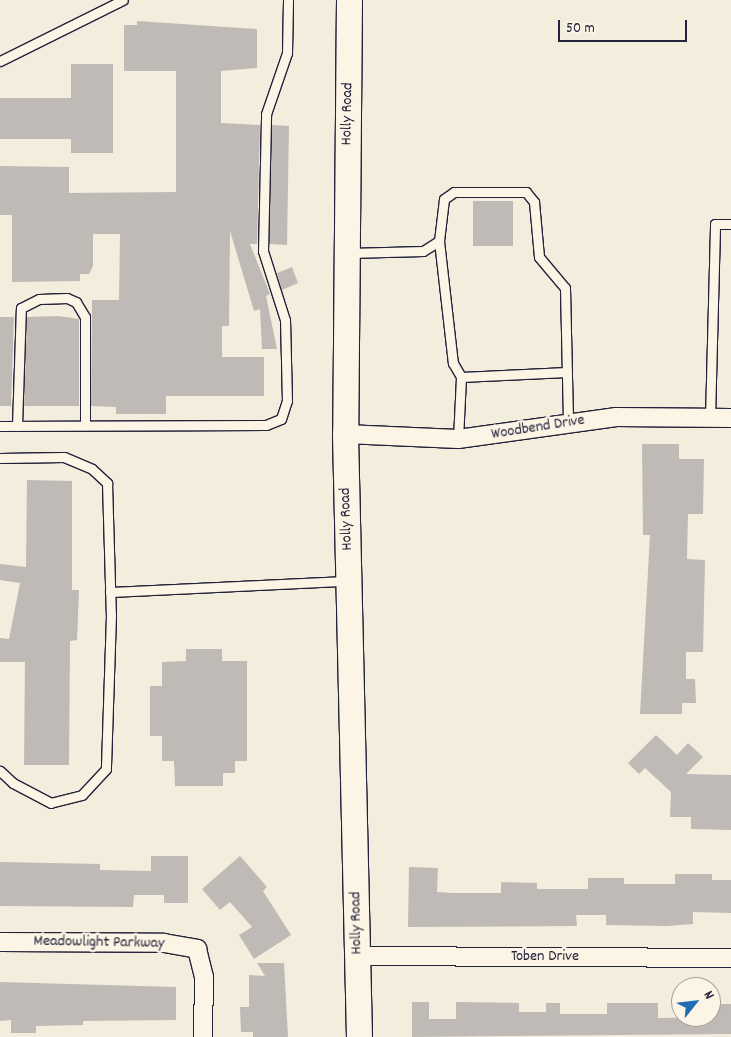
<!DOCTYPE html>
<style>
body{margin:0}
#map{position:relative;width:731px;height:1037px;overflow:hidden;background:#f3edde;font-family:Dekko,sans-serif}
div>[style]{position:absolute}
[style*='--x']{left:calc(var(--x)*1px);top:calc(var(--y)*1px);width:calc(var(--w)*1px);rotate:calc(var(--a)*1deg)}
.building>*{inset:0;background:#bfbab6}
.roads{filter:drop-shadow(1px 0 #22223b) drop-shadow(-1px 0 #22223b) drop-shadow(0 1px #22223b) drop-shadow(0 -1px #22223b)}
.lane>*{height:9px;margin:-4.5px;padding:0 4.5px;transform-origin:4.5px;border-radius:4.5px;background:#fcf5e5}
.street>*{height:18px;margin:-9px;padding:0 9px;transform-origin:9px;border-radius:9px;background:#fcf5e5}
.secondary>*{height:25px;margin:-12.5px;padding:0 12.5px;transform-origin:12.5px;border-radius:12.5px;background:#fcf5e5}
span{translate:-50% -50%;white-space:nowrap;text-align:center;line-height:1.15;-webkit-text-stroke:5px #fcf5e5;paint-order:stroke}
.street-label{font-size:16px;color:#22223b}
.north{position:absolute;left:671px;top:977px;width:50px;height:50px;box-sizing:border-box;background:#fcf5e5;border:1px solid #a5a1a1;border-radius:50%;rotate:61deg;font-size:14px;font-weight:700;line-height:20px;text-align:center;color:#22223b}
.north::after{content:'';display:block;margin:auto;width:18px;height:22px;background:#1f6fb2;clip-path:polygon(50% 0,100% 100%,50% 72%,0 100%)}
.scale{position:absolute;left:558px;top:20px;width:129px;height:22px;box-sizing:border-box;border:2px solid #22223b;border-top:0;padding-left:6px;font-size:15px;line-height:18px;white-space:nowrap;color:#22223b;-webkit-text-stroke:4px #fcf5e5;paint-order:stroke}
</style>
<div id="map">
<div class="building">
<i style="clip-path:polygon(137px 21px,257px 29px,257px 68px,221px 71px,221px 123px,260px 125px,257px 244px,250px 244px,270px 294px,266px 296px,277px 349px,262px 349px,260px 309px,254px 311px,230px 231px,229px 326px,222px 326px,222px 357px,264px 357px,264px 396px,166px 396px,166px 414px,116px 414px,116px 407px,91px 406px,92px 300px,119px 300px,120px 234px,93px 234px,93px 266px,89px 274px,80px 274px,80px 281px,12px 282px,12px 215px,0 215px,0 166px,69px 167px,69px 193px,176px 192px,176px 71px,124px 71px,124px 25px,137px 25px)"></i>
<i style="clip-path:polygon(71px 64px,113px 64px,113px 153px,71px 153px,71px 139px,0 139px,0 98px,71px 98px)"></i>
<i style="clip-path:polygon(272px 125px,289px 126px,287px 245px,269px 244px)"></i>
<i style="clip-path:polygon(473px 201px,513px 201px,513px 246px,473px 246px)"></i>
<i style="clip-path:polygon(292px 267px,298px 283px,282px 290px,277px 273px)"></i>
<i style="clip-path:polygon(58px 316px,79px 319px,79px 406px,24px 406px,27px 317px)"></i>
<i style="clip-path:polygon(0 317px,14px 317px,11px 406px,0 406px)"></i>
<i style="clip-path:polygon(642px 444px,679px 444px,679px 459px,704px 459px,703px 514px,688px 514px,687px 559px,705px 560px,703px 652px,686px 652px,686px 679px,695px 679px,696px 703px,682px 703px,682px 714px,640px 714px,650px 535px,643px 535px)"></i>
<i style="clip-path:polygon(27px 480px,72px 481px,72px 590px,79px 590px,77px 640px,70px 641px,69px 765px,24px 765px,25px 662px,0 662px,0 638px,9px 639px,20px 583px,0 580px,0 564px,26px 567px)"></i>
<i style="clip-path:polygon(186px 649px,222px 649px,222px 661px,247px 661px,247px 761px,235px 761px,235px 773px,223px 773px,223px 786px,175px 786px,174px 761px,162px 761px,162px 736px,150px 736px,150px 686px,162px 686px,162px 662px,186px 661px)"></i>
<i style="clip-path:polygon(656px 735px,677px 755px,688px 743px,703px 757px,686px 774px,731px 775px,731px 830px,691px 829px,691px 817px,670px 817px,671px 792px,645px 768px,639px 774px,628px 763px)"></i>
<i style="clip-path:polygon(151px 856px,188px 856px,188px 903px,164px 903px,164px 895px,134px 895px,133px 907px,0 906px,0 862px,100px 864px,100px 870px,151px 871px)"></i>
<i style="clip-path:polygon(240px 856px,267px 887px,263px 891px,291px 935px,254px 959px,239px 935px,252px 927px,230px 902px,220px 910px,202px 889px)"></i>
<i style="clip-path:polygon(409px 867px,438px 868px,437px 892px,452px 893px,501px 893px,501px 882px,537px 883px,537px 889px,588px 889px,588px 878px,624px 878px,624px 884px,675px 884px,675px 874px,712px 874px,712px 880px,731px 880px,731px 913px,693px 912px,693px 924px,667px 926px,606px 925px,606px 915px,576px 915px,577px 926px,408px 927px)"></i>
<i style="clip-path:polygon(257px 963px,284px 963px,288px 1037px,253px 1037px,253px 1032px,241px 1032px,240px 1007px,249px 1007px,249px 975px,265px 976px)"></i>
<i style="clip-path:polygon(0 982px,176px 987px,176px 1020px,83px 1021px,83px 1025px,36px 1026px,36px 1033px,11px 1033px,11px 1020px,0 1021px)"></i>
<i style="clip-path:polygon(412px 1002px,429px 1002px,429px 1019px,456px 1019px,456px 1002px,519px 1003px,519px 1012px,546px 1012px,546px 1003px,560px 1003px,560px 1014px,607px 1014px,607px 1003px,658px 1003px,658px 1018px,711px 1017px,711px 1004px,731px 1004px,731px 1034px,412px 1037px)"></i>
</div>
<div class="roads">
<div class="lane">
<i style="--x:0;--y:61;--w:137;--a:-26.4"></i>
<i style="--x:439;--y:241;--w:123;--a:83.5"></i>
<i style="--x:453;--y:363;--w:16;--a:60"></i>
<i style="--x:461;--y:377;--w:106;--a:-2.7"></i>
<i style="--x:349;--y:253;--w:74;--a:-1.5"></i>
<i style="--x:423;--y:251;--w:19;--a:-32"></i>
<i style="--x:439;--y:241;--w:42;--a:-83.2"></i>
<i style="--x:444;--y:199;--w:12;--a:-35"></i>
<i style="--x:454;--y:192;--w:72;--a:0"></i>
<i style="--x:526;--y:192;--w:13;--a:51"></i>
<i style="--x:534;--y:202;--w:55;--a:84.8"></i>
<i style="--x:539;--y:257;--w:40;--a:50"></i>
<i style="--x:565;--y:288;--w:136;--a:88.7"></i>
<i style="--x:710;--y:418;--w:194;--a:-88.5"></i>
<i style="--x:715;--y:224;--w:16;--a:0"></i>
<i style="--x:0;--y:426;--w:266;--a:-0.2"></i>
<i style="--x:266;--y:425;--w:16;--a:-22"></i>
<i style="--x:281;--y:419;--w:19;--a:-72"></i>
<i style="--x:287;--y:401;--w:81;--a:-91.4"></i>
<i style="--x:285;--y:320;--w:72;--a:-107.7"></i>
<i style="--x:263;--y:251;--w:137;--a:-88.7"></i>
<i style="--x:266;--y:114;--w:65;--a:-71"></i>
<i style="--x:287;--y:53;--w:53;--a:-88.9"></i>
<i style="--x:17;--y:426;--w:118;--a:-88.1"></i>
<i style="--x:21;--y:308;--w:20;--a:-27"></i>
<i style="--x:39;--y:299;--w:28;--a:-2"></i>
<i style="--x:67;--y:298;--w:10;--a:24"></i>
<i style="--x:76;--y:302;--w:17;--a:59"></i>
<i style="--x:85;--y:317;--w:108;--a:90"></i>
<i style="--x:458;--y:439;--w:62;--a:-87.2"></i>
<i style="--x:0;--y:458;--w:64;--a:-0.9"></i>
<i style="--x:64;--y:457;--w:30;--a:23"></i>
<i style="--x:92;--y:469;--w:21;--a:43"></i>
<i style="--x:107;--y:483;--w:132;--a:88.3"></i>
<i style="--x:111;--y:615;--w:154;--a:91.9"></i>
<i style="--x:106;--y:769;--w:35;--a:133"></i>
<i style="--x:82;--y:795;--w:32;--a:166"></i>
<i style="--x:51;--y:803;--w:43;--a:-152.2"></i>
<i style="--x:13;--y:783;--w:18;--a:-137"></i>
<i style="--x:110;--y:592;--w:237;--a:-2.7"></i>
</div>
<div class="street">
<i style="--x:345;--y:434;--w:113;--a:2.5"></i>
<i style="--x:458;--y:439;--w:160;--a:-7.9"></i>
<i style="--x:616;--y:417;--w:115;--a:0.5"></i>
<i style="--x:0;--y:942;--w:164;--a:0.3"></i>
<i style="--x:164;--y:943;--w:34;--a:10"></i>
<i style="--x:197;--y:949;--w:29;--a:76"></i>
<i style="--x:204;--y:977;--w:60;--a:91"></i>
<i style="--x:358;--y:956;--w:373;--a:0.3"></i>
</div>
<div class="secondary">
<i style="--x:349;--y:0;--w:434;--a:90.5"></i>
<i style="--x:345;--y:434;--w:603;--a:88.67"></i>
</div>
</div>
<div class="street-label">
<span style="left:348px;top:114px;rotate:-89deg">Holly Road</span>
<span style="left:538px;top:428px;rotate:-9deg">Woodbend Drive</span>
<span style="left:347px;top:519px;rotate:-92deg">Holly Road</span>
<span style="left:357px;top:923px;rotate:-91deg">Holly Road</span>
<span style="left:99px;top:943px;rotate:1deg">Meadowlight Parkway</span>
<span style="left:545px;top:957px">Toben Drive</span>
</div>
<div class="north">N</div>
<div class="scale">50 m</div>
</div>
